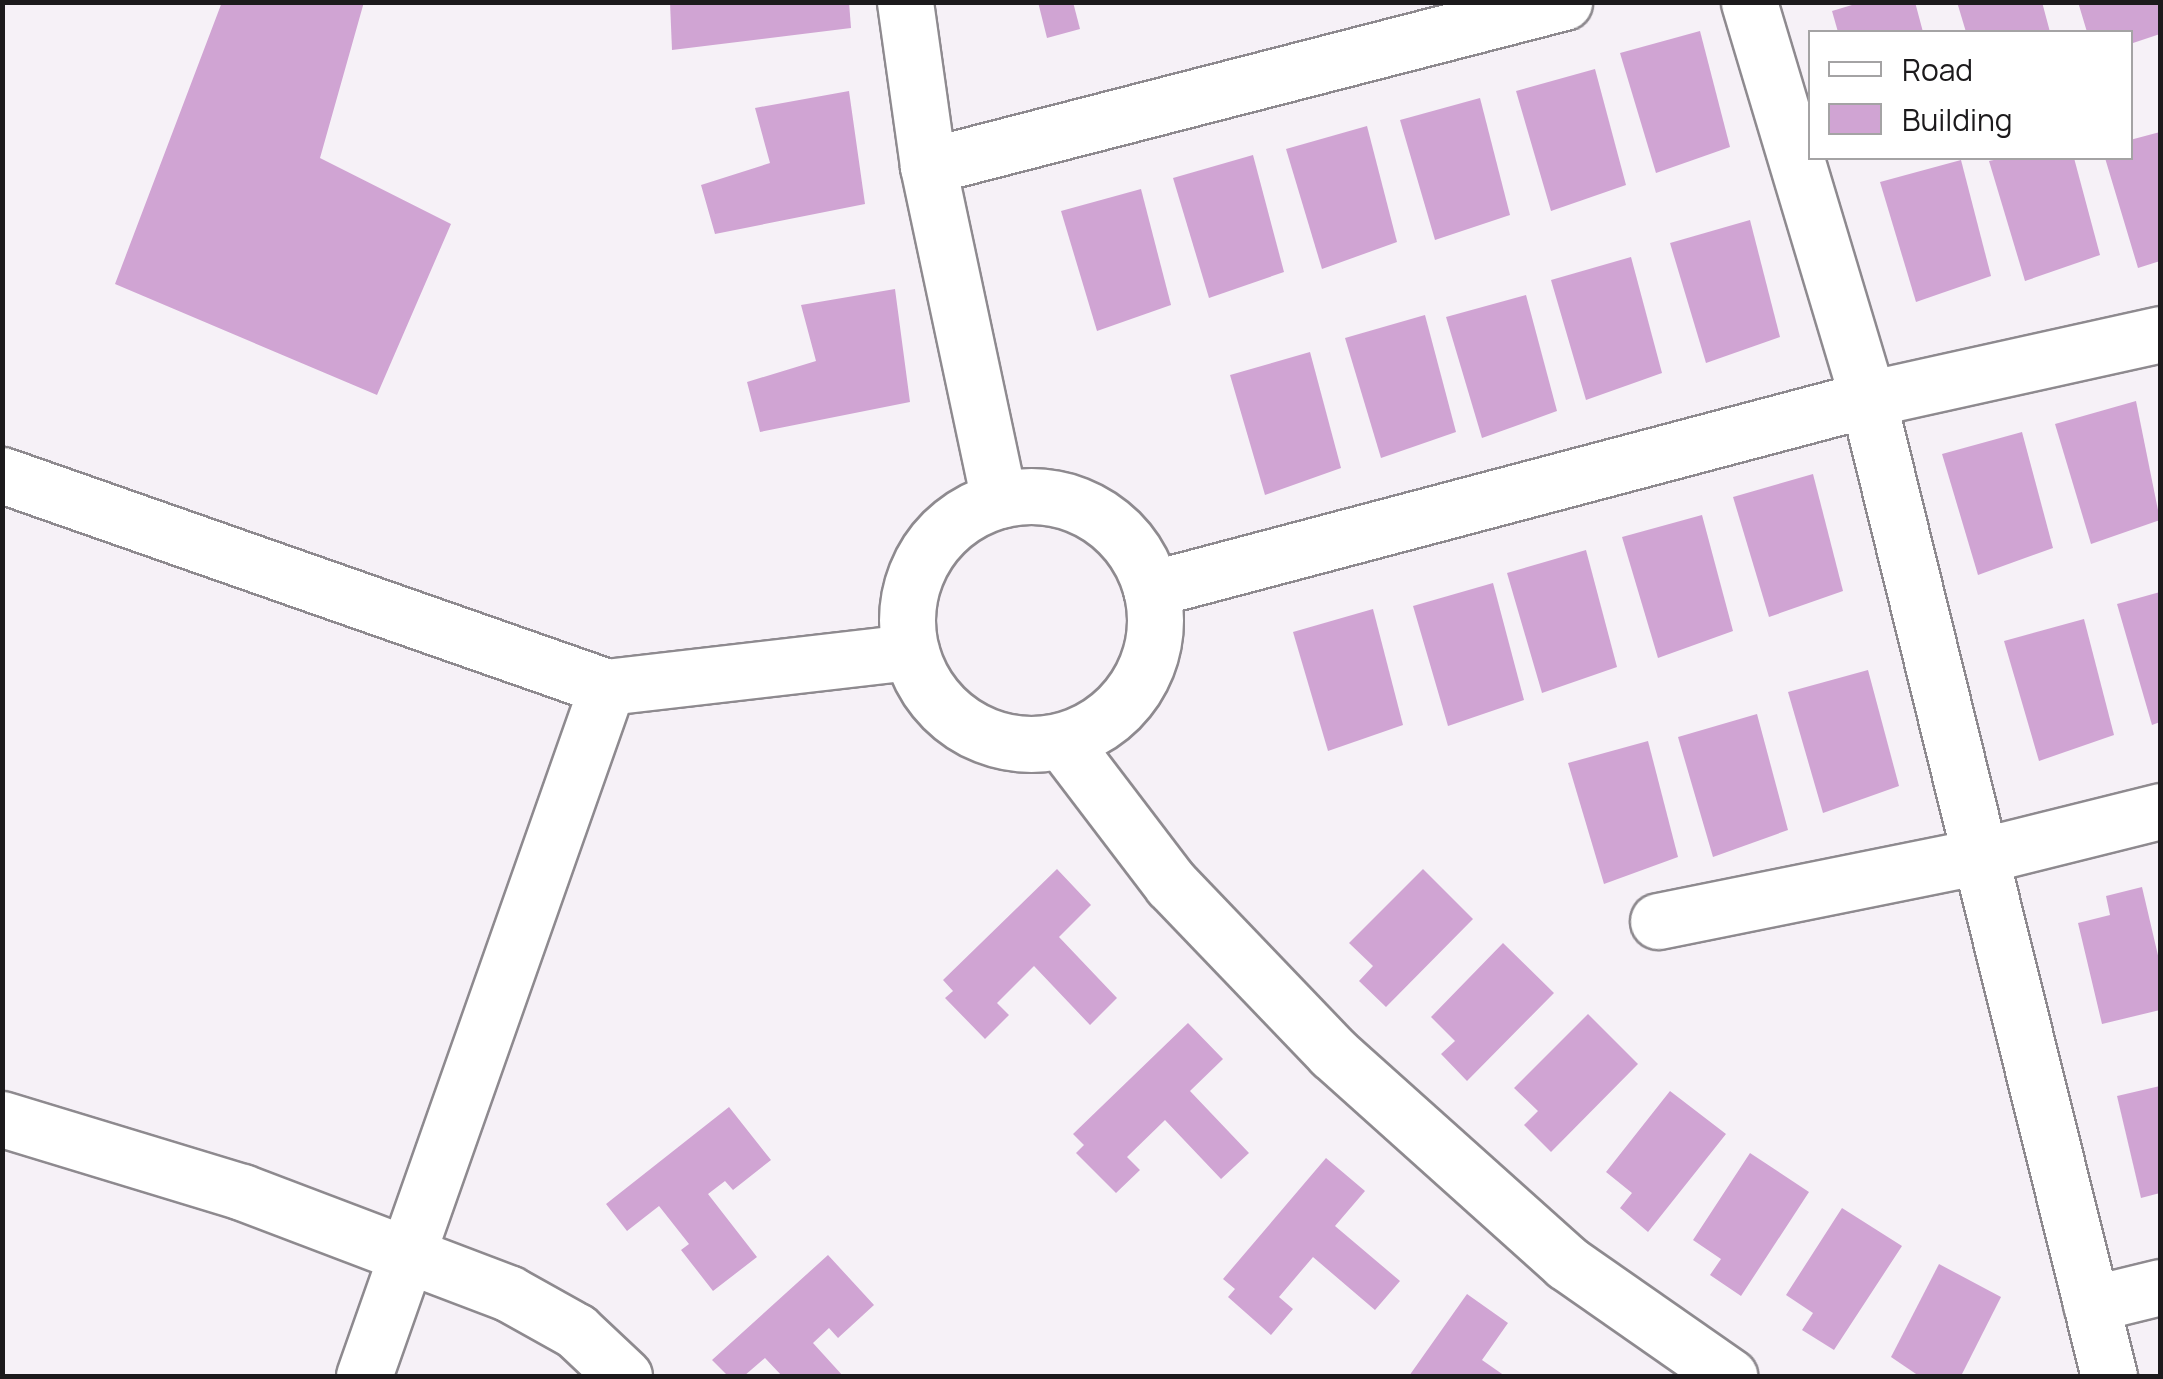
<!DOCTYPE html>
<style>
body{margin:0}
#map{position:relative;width:2163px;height:1379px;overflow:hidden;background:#f6f1f7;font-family:Manrope,sans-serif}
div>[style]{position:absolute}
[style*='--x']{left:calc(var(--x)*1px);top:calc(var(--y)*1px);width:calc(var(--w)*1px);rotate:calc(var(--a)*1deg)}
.building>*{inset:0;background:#d0a4d3}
.roads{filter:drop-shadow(2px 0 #8e8a8f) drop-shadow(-2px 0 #8e8a8f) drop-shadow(0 2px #8e8a8f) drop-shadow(0 -2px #8e8a8f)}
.minor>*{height:55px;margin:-27.5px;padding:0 27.5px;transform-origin:27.5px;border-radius:27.5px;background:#fff}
.minor>.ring{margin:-27.5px;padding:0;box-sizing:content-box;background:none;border:55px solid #fff;border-radius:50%}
span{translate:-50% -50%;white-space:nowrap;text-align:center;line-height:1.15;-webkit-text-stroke:10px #fff;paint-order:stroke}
.frame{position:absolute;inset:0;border:5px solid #1c1a1c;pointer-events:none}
.legend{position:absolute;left:1808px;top:30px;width:325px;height:130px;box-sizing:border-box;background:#fff;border:2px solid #a4a3a4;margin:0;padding:12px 18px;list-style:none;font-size:30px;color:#1c1a1c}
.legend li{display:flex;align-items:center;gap:20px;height:50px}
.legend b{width:50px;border:2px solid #a4a3a4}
</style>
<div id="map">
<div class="building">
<i style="clip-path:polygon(222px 2px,364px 2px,320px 158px,451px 224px,377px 395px,115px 284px)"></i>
<i style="clip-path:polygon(670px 2px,849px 2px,851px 28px,672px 50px)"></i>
<i style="clip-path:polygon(1038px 2px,1073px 2px,1080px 29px,1047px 38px)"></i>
<i style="clip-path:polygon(1862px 2px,1915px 2px,1923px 32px,1838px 32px,1832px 11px)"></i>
<i style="clip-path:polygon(1957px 2px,2042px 2px,2050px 32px,1966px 32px)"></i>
<i style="clip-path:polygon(2078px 2px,2160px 2px,2160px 34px,2130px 44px,2130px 32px,2087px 32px)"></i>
<i style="clip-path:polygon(1700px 31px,1730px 147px,1656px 173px,1620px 53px)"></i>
<i style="clip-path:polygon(1595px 69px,1626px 185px,1551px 211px,1516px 91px)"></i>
<i style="clip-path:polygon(849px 91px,865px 204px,715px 234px,701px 185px,770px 163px,755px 108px)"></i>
<i style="clip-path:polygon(1480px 98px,1510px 215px,1435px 240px,1400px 120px)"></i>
<i style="clip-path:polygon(1367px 126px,1397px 242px,1322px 269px,1286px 149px)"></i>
<i style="clip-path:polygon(2160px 132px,2160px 261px,2138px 268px,2105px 158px,2130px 158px,2130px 140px)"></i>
<i style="clip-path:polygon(1253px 155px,1284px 272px,1209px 298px,1173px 178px)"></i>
<i style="clip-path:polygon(2003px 158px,2074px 158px,2100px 255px,2025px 281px,1989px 161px)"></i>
<i style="clip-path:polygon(1961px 160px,1991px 276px,1916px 302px,1880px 182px)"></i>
<i style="clip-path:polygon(1141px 189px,1171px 305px,1097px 331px,1061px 211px)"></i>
<i style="clip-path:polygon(1750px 220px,1780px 337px,1706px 363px,1670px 243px)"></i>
<i style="clip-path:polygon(1631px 257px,1662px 373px,1586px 400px,1551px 280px)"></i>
<i style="clip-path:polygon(895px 289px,910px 402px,760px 432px,747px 382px,816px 361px,801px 305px)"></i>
<i style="clip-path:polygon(1526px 295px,1557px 411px,1482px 438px,1446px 317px)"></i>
<i style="clip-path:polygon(1425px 315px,1456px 432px,1381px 458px,1345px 338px)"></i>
<i style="clip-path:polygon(1310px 352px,1341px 468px,1265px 495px,1230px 375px)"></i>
<i style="clip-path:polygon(2136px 401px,2160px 520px,2091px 544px,2055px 424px)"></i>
<i style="clip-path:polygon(2022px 432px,2053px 548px,1978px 575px,1942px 454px)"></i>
<i style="clip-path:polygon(1813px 474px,1843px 591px,1769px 617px,1733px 497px)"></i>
<i style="clip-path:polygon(1702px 515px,1733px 631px,1658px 658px,1622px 537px)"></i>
<i style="clip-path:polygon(1586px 550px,1617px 667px,1542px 693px,1507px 573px)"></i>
<i style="clip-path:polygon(1493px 583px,1524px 700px,1448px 726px,1413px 606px)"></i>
<i style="clip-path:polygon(2160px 592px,2160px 722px,2152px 725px,2117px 604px)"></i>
<i style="clip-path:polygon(1373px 609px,1403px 725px,1328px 751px,1293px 632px)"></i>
<i style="clip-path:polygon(2084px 619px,2114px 735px,2039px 761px,2004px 641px)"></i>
<i style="clip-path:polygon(1868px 670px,1899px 786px,1823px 813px,1788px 692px)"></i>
<i style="clip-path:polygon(1757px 714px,1788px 830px,1713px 857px,1678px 737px)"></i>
<i style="clip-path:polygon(1648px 741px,1678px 857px,1604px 884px,1568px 763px)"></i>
<i style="clip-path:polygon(1057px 869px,1091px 905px,1059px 937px,1117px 998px,1090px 1025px,1034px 966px,997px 1003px,1009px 1015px,985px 1039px,945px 998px,953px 991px,943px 980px)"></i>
<i style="clip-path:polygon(1423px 869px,1473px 919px,1386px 1007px,1359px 981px,1373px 966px,1349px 943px)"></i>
<i style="clip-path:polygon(2142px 887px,2160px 964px,2160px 1010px,2102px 1024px,2078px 923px,2110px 915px,2106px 896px)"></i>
<i style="clip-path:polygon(1503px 943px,1554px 993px,1467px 1081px,1441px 1054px,1455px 1041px,1431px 1017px)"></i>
<i style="clip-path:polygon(1588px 1014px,1638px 1064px,1551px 1152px,1524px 1125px,1538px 1111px,1514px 1088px)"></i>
<i style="clip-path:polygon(1188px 1023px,1223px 1059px,1190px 1091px,1249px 1153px,1221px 1179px,1165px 1120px,1127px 1157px,1140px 1170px,1116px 1193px,1076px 1153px,1084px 1145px,1073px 1134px)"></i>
<i style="clip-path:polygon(2160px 1086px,2160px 1193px,2141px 1198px,2117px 1096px)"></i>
<i style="clip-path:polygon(1670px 1091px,1726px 1134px,1648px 1232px,1620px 1208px,1632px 1193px,1606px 1172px)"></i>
<i style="clip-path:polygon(729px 1107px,771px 1160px,733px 1190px,725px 1181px,708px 1194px,757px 1257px,713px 1291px,681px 1250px,689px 1244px,659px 1206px,627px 1231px,606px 1204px)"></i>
<i style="clip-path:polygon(1750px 1153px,1809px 1192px,1741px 1296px,1710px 1275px,1721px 1259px,1693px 1240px)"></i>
<i style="clip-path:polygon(1326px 1158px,1365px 1191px,1335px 1226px,1400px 1281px,1375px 1310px,1313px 1257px,1279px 1297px,1293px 1309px,1271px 1335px,1228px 1297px,1235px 1289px,1223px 1279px)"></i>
<i style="clip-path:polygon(1842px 1208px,1902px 1246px,1834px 1350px,1802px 1330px,1813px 1313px,1786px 1295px)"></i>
<i style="clip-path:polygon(828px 1255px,874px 1305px,838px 1338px,829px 1328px,813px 1343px,843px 1376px,782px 1376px,765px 1358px,744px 1376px,728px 1376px,712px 1360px)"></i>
<i style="clip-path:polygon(1939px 1264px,2001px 1297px,1961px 1376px,1919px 1376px,1891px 1357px)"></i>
<i style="clip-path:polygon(1467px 1294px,1508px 1323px,1482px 1360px,1505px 1376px,1409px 1376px)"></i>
</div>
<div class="roads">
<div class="minor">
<i style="--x:905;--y:2;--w:166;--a:82"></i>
<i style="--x:2;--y:475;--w:641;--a:19.31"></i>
<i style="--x:607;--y:687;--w:306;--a:-6.6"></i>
<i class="ring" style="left:907px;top:496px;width:193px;height:193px"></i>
<i style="--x:999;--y:500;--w:341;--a:-102"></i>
<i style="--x:928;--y:166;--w:657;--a:-14.46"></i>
<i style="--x:1151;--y:589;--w:742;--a:-14.84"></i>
<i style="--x:1868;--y:399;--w:299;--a:-12.5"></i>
<i style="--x:1062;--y:741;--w:180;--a:52.7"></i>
<i style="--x:1171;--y:884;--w:234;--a:46.2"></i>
<i style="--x:1333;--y:1053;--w:314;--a:41.9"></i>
<i style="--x:1567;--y:1263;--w:198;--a:34.9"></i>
<i style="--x:1658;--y:921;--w:328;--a:-11.4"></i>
<i style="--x:1980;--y:856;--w:471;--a:-103.8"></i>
<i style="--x:1868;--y:399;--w:414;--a:-106.7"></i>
<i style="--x:2;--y:1119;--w:251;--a:16.9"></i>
<i style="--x:242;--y:1192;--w:285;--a:20.8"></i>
<i style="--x:508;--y:1293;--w:78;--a:29.2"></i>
<i style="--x:576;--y:1331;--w:66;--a:43.2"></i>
<i style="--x:2091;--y:1304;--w:71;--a:-13.8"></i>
<i style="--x:364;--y:1376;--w:731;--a:-70.57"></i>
<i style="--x:2109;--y:1376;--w:536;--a:-103.93"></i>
<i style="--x:1980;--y:856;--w:186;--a:-14"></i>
</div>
</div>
<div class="frame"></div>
<ul class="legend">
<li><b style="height:12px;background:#fff"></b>Road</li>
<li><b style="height:28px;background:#d0a4d3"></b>Building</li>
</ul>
</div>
